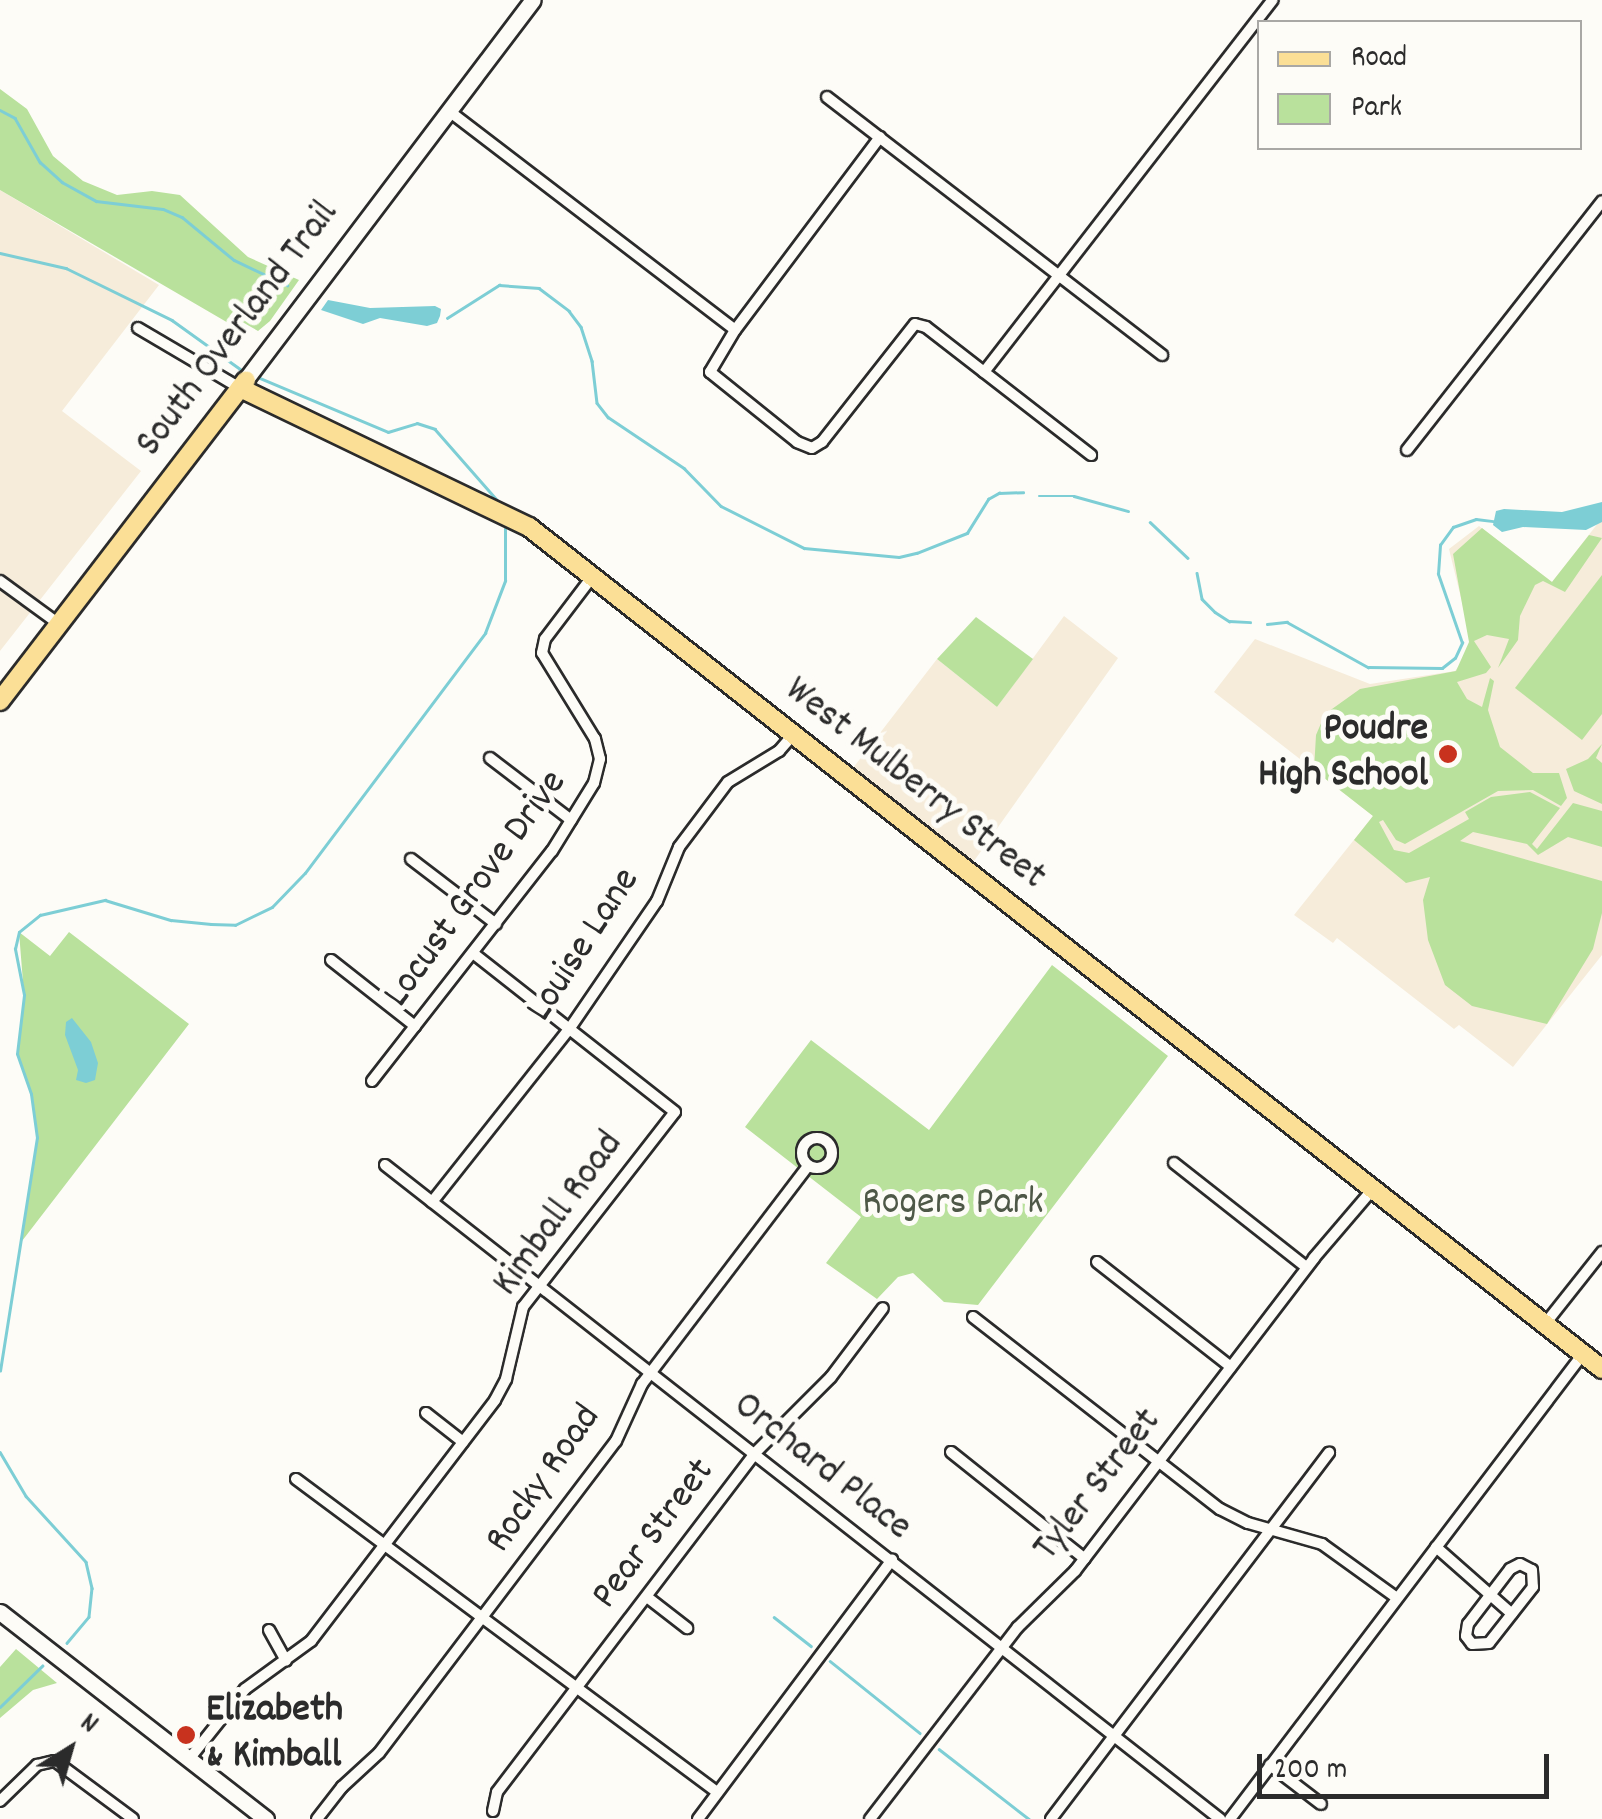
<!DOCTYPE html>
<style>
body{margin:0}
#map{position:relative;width:1602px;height:1819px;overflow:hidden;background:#fdfcf7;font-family:Dekko,sans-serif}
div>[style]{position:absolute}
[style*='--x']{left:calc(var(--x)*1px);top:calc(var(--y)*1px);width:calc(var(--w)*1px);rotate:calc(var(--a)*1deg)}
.built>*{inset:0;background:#f6ecda}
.green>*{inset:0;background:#b9e19c}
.water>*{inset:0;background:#7dced5}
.stream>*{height:2.5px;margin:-1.25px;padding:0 1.25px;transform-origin:1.25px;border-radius:1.25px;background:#7dced5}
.roads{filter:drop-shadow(2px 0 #2b2b2b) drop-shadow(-2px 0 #2b2b2b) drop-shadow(0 2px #2b2b2b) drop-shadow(0 -2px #2b2b2b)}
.street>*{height:10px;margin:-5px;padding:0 5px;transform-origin:5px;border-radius:5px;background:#fdfcf7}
.street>.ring{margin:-5px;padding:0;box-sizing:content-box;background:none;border:10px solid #fdfcf7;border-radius:50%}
.secondary>*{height:15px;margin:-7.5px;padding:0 7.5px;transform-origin:7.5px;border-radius:7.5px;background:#fdfcf7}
.primary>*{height:18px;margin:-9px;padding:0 9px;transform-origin:9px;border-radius:9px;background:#fbdf96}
.dots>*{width:28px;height:28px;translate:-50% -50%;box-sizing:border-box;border:5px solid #fdfcf7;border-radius:50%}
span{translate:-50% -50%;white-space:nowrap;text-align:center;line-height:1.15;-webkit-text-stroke:10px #fdfcf7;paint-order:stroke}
.street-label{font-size:40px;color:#2b2b2b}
.poi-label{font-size:40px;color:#2b2b2b;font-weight:700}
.right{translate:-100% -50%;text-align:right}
.left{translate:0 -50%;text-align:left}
.park-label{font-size:40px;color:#4e5847}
.legend{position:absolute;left:1257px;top:20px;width:325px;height:130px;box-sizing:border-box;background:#fdfcf7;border:2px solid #a9a8a5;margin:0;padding:12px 18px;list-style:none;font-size:30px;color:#2b2b2b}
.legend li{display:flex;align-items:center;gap:20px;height:50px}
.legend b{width:50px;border:2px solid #a9a8a5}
.north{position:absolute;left:20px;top:1699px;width:100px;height:100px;-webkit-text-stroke:8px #fdfcf7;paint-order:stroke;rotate:37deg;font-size:28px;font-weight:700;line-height:40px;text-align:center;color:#2b2b2b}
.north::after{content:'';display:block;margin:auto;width:35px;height:45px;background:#2b2b2b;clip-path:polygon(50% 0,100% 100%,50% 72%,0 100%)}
.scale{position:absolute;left:1257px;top:1754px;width:292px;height:45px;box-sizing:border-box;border:5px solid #2b2b2b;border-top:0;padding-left:12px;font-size:30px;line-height:35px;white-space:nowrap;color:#2b2b2b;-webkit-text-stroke:8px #fdfcf7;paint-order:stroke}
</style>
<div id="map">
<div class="built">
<i style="clip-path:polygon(0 190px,159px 285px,62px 411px,141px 471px,0 651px)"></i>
<i style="clip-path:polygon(1602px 518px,1602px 955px,1513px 1067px,1459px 1025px,1454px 1029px,1337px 938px,1333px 943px,1294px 915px,1373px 816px,1214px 692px,1255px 639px,1370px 684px,1455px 671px,1473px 647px,1449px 549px,1479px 526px,1552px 582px)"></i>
<i style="clip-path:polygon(1064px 616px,1118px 658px,974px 861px,853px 768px,937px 659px,997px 707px)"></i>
</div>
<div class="green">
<i style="clip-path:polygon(0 89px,27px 109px,53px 156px,83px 181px,117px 195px,152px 191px,180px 195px,248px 257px,299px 280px,270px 321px,258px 331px,235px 318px,230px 324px,0 190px)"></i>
<i style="clip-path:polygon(1482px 528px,1552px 582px,1589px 535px,1602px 538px,1565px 592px,1543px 581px,1535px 585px,1520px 616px,1518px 640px,1498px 668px,1509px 639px,1487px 635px,1474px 641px,1491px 667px,1486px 673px,1457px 682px,1467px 699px,1482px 707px,1490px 678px,1494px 681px,1488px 710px,1500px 747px,1533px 773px,1559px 773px,1567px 798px,1561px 806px,1533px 790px,1498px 791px,1405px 844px,1396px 840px,1383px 820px,1379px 822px,1394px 850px,1409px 853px,1469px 819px,1465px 812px,1491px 797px,1530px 792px,1560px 808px,1532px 844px,1537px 849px,1573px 803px,1602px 811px,1602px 847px,1568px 837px,1538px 855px,1527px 844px,1473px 832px,1460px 841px,1602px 881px,1602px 913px,1593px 949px,1547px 1024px,1472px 1006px,1445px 985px,1428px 940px,1423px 900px,1430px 877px,1406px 883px,1354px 840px,1373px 816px,1314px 770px,1316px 735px,1325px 714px,1360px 689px,1456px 671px,1469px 642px,1453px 554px)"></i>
<i style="clip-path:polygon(1602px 575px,1602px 714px,1582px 740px,1515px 688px)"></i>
<i style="clip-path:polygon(976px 617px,1033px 659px,997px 707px,937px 659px)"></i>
<i style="clip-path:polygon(1602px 744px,1596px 758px,1602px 763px,1602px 804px,1574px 791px,1566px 769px,1588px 759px)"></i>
<i style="clip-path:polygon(19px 932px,50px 956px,69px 932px,189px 1024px,22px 1241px,37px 1137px,31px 1094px,17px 1054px,24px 995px)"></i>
<i style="clip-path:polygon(1052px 965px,1168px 1056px,978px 1305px,944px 1302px,913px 1273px,898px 1277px,877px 1299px,826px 1263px,861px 1217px,745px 1127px,811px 1040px,929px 1130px)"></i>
<i style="clip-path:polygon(16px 1649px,57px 1683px,33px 1690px,0 1718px,0 1667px)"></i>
</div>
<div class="water">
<i style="clip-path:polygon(328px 300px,370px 308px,435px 306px,441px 309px,440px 316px,437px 323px,427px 326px,380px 318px,363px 324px,321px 310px)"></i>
<i style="clip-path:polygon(1602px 502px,1602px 522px,1586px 530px,1523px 527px,1502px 532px,1493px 525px,1496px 511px,1504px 509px,1562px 512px)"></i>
<i style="clip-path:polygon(72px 1018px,91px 1042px,98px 1063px,95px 1080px,86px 1083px,76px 1080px,78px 1070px,65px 1035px,66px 1022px)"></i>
</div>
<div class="stream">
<i style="--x:0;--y:110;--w:17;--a:28"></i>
<i style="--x:15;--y:118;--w:51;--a:60.4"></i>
<i style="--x:40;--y:162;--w:30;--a:42"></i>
<i style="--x:62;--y:182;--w:39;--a:29"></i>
<i style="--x:96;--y:201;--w:67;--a:6.8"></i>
<i style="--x:163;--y:209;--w:21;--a:23"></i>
<i style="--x:182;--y:217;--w:67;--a:39.6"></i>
<i style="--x:234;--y:260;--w:59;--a:25.3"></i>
<i style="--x:0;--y:253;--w:68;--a:12.8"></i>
<i style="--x:66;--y:268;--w:118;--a:26.1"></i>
<i style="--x:172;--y:320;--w:87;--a:35.7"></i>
<i style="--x:447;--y:318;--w:62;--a:-32.4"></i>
<i style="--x:499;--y:285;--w:40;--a:4.3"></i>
<i style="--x:539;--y:288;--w:38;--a:37"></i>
<i style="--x:569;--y:311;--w:20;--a:53"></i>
<i style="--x:581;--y:327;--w:36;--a:72"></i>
<i style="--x:592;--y:361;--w:42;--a:83.2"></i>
<i style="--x:597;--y:403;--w:18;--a:52"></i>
<i style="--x:608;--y:417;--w:92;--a:33.9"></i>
<i style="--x:684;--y:468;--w:53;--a:45.8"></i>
<i style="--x:721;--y:506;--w:93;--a:26.8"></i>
<i style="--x:804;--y:548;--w:95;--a:5.4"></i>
<i style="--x:899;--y:557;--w:18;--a:-13"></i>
<i style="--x:917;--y:553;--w:54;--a:-21.8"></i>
<i style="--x:967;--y:533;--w:40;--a:-58"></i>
<i style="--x:988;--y:499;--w:13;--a:-29"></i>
<i style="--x:999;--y:493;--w:24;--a:-2"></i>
<i style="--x:255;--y:376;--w:144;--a:22.8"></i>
<i style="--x:388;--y:432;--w:30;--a:-17"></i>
<i style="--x:417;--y:423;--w:19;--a:18"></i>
<i style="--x:435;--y:429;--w:97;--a:48.8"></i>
<i style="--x:1039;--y:496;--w:35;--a:0"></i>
<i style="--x:1074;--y:496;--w:56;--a:15.5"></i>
<i style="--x:1150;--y:522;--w:52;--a:43.5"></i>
<i style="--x:1197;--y:573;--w:26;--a:79"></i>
<i style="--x:1202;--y:599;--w:18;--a:45"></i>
<i style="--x:1215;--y:612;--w:17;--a:33"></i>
<i style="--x:1229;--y:621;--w:21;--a:3"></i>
<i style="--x:1267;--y:624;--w:20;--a:-6"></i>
<i style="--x:1287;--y:622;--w:93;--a:29.1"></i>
<i style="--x:1368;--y:667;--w:74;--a:0.8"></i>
<i style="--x:1442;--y:668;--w:16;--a:-38"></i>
<i style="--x:1455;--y:658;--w:17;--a:-65"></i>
<i style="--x:1462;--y:643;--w:73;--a:-109.2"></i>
<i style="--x:1438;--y:574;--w:29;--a:-86"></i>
<i style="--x:1440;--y:545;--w:22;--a:-54"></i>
<i style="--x:1453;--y:527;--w:24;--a:-19"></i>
<i style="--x:1476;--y:519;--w:17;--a:7"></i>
<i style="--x:0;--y:1371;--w:236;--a:-81"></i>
<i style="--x:37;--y:1138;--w:44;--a:-97.8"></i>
<i style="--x:31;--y:1094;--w:42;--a:-109.3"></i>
<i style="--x:17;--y:1054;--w:59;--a:-83.2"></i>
<i style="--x:24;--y:995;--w:47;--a:-101.1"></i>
<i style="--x:15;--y:949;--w:17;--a:-77"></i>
<i style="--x:19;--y:932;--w:27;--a:-39"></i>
<i style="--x:40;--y:915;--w:67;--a:-13"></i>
<i style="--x:105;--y:900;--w:69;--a:16.9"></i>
<i style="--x:171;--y:920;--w:40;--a:5.7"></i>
<i style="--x:211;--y:924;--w:24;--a:2"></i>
<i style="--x:235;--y:925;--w:41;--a:-25.9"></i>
<i style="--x:272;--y:907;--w:47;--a:-45.9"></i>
<i style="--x:305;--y:873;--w:300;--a:-53.1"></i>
<i style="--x:485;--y:633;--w:56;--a:-69"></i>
<i style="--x:505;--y:581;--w:57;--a:-90"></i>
<i style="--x:0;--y:1452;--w:51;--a:59.4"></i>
<i style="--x:26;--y:1496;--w:89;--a:47.7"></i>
<i style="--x:86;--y:1562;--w:27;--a:77"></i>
<i style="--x:92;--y:1588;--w:29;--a:96"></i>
<i style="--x:89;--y:1617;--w:34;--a:130"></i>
<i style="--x:774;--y:1617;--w:47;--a:38.1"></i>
<i style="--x:830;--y:1661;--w:115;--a:38.7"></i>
<i style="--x:0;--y:1707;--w:59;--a:-44.3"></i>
<i style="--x:939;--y:1749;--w:114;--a:37.9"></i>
</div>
<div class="roads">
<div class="street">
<i style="--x:827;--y:97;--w:423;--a:37.6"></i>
<i style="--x:449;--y:111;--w:360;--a:37.4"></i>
<i style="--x:880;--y:137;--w:241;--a:126.9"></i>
<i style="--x:735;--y:330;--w:49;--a:120.8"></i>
<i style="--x:710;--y:372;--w:112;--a:38.8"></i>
<i style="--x:797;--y:442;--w:16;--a:22"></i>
<i style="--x:812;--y:448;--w:12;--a:-31"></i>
<i style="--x:822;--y:442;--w:150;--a:-51.8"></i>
<i style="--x:915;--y:324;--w:11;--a:15"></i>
<i style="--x:926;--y:327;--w:209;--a:37.8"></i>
<i style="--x:138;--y:328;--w:118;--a:30.5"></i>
<i style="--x:984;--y:372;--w:471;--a:-52.2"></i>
<i style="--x:1407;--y:450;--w:316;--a:-51.9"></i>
<i style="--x:0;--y:581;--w:73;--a:36.1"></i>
<i style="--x:490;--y:758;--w:102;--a:37.4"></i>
<i style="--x:411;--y:859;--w:107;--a:37.4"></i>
<i style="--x:331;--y:960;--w:107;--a:38.2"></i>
<i style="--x:372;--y:1081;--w:292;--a:-52"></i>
<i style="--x:552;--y:851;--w:80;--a:-58.3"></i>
<i style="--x:594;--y:783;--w:25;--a:-76"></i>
<i style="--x:600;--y:759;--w:21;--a:-104"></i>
<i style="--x:595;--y:739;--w:101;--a:-121.6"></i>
<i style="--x:542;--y:653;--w:14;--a:-78"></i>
<i style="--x:545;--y:639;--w:78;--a:-52.8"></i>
<i class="ring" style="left:802px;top:1138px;width:20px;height:20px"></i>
<i style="--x:1174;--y:1163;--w:168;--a:38.2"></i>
<i style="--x:385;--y:1165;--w:1061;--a:38.07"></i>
<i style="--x:432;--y:1202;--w:222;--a:-51.6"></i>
<i style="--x:570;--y:1028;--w:154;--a:-55.6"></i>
<i style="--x:657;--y:901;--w:58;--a:-67.8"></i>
<i style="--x:679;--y:847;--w:81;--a:-53"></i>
<i style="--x:728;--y:782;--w:60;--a:-31.3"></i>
<i style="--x:779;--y:751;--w:21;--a:-49"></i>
<i style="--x:1097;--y:1262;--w:170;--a:38.1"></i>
<i style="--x:973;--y:1317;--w:313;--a:37.9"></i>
<i style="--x:1220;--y:1509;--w:31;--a:27"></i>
<i style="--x:1248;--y:1523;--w:77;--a:15.8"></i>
<i style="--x:1322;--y:1544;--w:92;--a:35.8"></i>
<i style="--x:1545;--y:1324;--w:92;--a:-51.6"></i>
<i style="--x:426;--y:1413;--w:47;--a:38.1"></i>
<i style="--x:951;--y:1452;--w:171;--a:38.6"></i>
<i style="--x:296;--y:1479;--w:525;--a:36.63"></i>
<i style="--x:1436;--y:1547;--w:101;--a:41.4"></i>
<i style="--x:1520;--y:1564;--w:13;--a:27"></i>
<i style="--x:1532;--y:1570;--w:17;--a:87"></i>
<i style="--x:1533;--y:1587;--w:71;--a:128.2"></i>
<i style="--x:1489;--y:1643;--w:17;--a:177"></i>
<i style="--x:1472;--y:1644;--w:10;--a:-127"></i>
<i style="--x:1466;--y:1636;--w:12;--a:-81"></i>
<i style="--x:1468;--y:1624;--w:69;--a:-52.6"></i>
<i style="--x:1510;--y:1569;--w:11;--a:-27"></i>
<i style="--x:647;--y:1597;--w:51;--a:37.8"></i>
<i style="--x:269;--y:1630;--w:35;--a:61"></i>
<i style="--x:190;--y:1758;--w:88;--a:-51.4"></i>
<i style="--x:245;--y:1689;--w:82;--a:-36"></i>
<i style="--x:311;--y:1641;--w:303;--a:-52.6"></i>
<i style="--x:495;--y:1400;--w:24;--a:-62"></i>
<i style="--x:506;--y:1379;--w:74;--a:-76.7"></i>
<i style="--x:523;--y:1307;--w:247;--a:-52.1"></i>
<i style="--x:675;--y:1112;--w:257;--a:-141.8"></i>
<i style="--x:1270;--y:1765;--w:64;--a:37.4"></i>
<i style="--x:0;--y:1801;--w:52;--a:-44.2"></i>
<i style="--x:37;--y:1765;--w:18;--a:-13"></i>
<i style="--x:55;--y:1761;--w:97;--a:36.6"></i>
<i style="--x:493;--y:1811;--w:19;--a:-78"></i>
<i style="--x:497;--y:1792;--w:426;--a:-52.7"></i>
<i style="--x:755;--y:1453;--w:107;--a:-45"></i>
<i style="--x:831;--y:1377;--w:86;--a:-53"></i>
<i style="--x:317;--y:1819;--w:41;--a:-52"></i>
<i style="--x:342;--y:1787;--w:50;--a:-42.6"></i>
<i style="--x:379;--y:1753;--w:392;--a:-52.8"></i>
<i style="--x:616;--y:1441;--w:63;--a:-65.5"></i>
<i style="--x:642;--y:1384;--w:274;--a:-52.7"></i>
<i style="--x:698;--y:1819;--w:324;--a:-53.2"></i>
<i style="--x:870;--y:1819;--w:242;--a:-52.4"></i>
<i style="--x:1018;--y:1627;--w:80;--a:-44.5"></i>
<i style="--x:1075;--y:1571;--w:394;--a:-52.6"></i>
<i style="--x:1314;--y:1258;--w:91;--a:-49.5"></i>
<i style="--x:1051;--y:1819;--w:460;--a:-52.8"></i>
<i style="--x:1230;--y:1819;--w:584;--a:-52.8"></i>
</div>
<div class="secondary">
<i style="--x:246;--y:379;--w:475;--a:-52.9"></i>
<i style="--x:0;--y:1612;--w:337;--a:37.9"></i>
</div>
<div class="primary">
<i style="--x:240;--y:388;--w:321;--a:25.7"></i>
<i style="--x:529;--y:527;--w:1364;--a:38.12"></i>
<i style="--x:0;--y:701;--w:404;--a:-52.5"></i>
</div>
</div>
<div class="dots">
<i style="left:1448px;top:754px;background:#c8321e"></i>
<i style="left:186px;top:1735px;background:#c8321e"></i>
</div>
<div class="street-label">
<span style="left:239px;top:330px;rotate:-53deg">South Overland Trail</span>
<span style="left:914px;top:785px;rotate:38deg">West Mulberry Street</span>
<span style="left:477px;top:890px;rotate:-54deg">Locust Grove Drive</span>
<span style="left:585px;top:946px;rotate:-57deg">Louise Lane</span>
<span style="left:560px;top:1215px;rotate:-54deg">Kimball Road</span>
<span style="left:821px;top:1468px;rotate:38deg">Orchard Place</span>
<span style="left:545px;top:1480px;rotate:-55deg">Rocky Road</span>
<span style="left:1099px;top:1486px;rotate:-52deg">Tyler Street</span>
<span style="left:655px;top:1535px;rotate:-53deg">Pear Street</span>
</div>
<div class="poi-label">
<span class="right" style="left:1428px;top:754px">Poudre<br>High School</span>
<span class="left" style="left:206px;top:1735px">Elizabeth<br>&amp; Kimball</span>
</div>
<div class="park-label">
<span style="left:953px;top:1205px">Rogers Park</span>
</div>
<ul class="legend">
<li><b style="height:12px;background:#fbdf96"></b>Road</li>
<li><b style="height:28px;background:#b9e19c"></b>Park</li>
</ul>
<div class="north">N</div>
<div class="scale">200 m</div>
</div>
